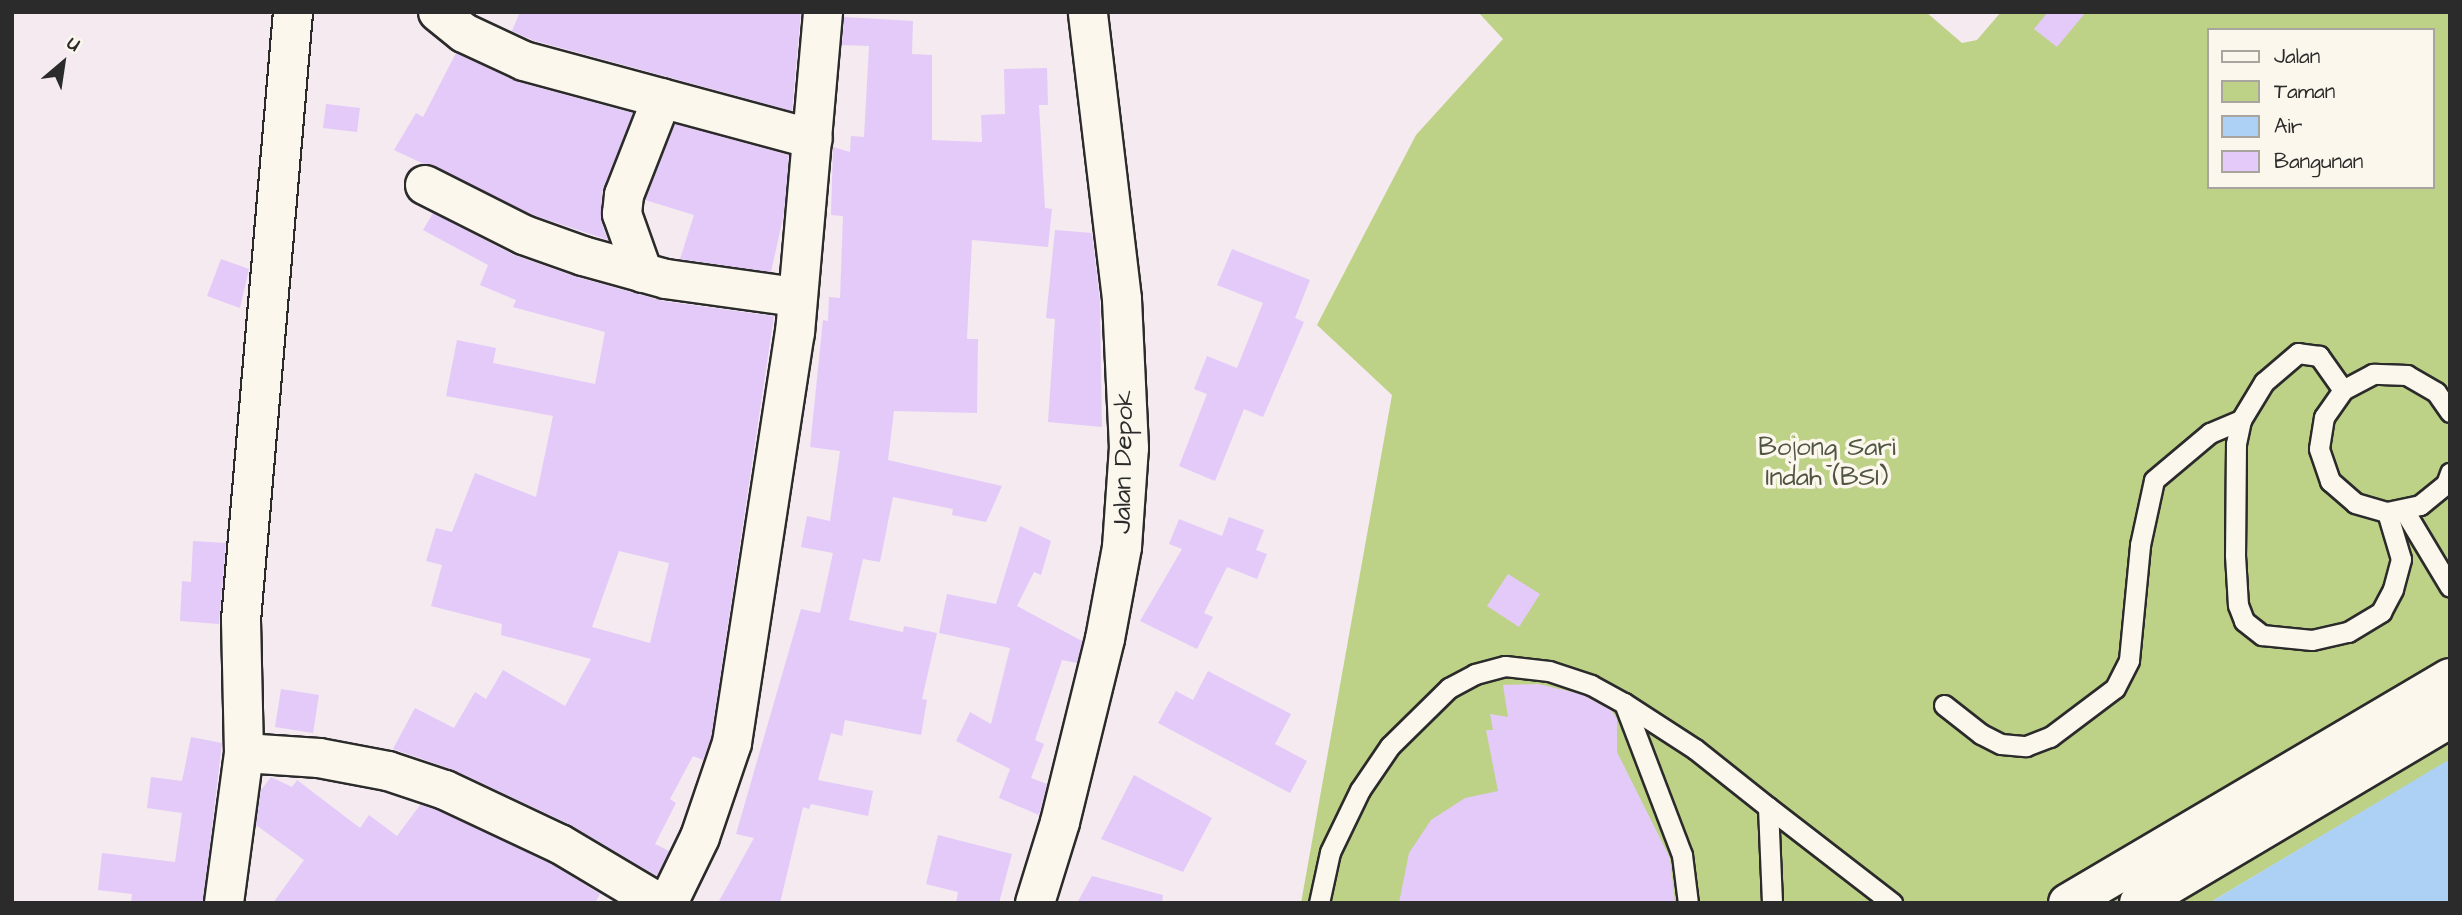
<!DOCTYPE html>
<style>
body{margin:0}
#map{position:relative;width:2462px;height:915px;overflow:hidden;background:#f4eaf0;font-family:"Architects Daughter",sans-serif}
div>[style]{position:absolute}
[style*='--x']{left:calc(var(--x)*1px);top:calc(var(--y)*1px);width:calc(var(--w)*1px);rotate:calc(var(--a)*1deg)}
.green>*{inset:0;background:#bed287}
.water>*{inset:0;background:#acd1f5}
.building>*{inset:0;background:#e3caf9}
.roads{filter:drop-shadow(2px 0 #2b2b2b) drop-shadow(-2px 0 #2b2b2b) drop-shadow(0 2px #2b2b2b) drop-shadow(0 -2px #2b2b2b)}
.lane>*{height:19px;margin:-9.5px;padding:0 9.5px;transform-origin:9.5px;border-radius:9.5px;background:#fbf7ec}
.street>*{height:38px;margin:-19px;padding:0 19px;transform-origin:19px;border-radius:19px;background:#fbf7ec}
span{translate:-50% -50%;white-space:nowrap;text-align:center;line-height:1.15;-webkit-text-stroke:7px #fbf7ec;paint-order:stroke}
.park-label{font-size:26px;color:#505542}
.street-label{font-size:26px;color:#2b2b2b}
.frame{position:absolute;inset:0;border:14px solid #2b2b2b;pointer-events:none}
.legend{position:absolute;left:2207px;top:28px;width:228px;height:161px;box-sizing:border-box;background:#fbf7ec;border:2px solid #a8a59f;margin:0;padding:9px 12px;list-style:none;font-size:21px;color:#2b2b2b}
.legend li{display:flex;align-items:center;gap:14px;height:35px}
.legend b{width:35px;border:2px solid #a8a59f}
.north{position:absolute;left:28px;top:28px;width:70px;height:70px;-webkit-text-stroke:5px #fbf7ec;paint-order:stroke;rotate:29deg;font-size:19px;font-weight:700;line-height:28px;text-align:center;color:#2b2b2b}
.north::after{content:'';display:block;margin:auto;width:24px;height:32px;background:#2b2b2b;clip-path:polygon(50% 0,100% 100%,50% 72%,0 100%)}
</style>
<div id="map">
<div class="green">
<i style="clip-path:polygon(evenodd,1478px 12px,1926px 12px,1962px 43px,1977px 40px,2001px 12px,2450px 12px,2450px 760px,2209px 903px,1301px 903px,1392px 395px,1317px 325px,1416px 135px,1503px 39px,1478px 12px,2208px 30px,2432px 30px,2432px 187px,2208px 187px,2208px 30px)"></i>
</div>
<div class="water">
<i style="clip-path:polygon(2450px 759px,2450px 903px,2209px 903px)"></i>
</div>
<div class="building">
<i style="clip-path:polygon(520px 12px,801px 12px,792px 111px,532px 40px,512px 31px)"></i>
<i style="clip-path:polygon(2048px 12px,2086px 12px,2057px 47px,2034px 29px)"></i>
<i style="clip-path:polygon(844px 17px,913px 21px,912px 54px,932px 55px,932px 140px,982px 142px,981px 115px,1005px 114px,1004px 69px,1047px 68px,1048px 105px,1039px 105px,1045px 208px,1052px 209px,1048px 247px,972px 240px,967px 339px,978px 339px,977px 413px,894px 411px,888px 460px,1002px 486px,986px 522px,952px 515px,953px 509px,893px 497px,880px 562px,863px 559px,849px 620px,903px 632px,904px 626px,937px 633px,922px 699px,927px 700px,921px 735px,845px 720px,842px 736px,831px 733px,818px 780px,873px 791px,868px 816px,811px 804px,809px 809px,803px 807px,780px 903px,718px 903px,754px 838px,736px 834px,801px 609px,820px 613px,833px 553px,801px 547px,807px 516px,830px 521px,840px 451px,810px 447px,823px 320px,828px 321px,829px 297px,840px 298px,843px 216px,831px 215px,833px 147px,850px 152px,851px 136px,864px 137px,869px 46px,842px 45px)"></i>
<i style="clip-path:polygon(456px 53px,518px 82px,633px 113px,602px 192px,601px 221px,608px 240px,533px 215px,394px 150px,416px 113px,423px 117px)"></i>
<i style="clip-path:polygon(326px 104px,360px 108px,357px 132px,323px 128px)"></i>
<i style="clip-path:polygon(675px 124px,789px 155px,784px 213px,771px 272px,680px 259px,694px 215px,645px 200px)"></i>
<i style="clip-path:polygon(evenodd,433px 213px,514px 255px,577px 277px,663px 301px,774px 316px,711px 738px,703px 760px,693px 756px,670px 799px,676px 803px,655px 844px,669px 851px,657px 876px,569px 824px,454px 770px,393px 749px,415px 708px,454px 728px,475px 692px,486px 699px,503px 670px,565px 706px,591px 659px,501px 635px,502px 624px,431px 606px,442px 565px,426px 561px,436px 528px,452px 532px,475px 473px,536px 497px,553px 416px,446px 396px,457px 340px,496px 348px,493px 363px,595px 384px,605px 332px,513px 307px,516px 300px,480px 285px,488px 265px,423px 230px,433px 213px,619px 551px,669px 563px,650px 643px,592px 627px,619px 551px)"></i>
<i style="clip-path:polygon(1055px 230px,1092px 233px,1100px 301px,1102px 427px,1048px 422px,1055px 319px,1046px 318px)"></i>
<i style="clip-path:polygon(1232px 249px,1310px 280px,1295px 318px,1304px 322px,1263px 417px,1244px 409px,1215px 481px,1179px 466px,1207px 394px,1194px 389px,1207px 356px,1237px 368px,1263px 303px,1217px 285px)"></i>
<i style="clip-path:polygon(221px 259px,249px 269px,240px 308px,207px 296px)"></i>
<i style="clip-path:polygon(1229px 517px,1264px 530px,1256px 550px,1267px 554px,1257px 579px,1227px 567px,1204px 613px,1213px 617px,1197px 649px,1140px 621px,1182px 549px,1169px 544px,1179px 519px,1222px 536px)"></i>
<i style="clip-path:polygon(1020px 526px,1051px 541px,1041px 575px,1034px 572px,1017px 606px,1082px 641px,1077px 663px,1062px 660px,1035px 740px,1044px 744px,1031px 778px,1047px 784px,1039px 815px,999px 798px,1010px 769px,956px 741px,970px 712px,991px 724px,1010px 648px,939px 633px,947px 594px,996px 604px)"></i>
<i style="clip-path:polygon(193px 541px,226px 543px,219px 624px,180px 621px,182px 581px,191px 582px)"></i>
<i style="clip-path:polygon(1508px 574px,1540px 594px,1519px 627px,1487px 606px)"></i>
<i style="clip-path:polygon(1208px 671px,1291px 714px,1275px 744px,1307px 761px,1290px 793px,1158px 723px,1176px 691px,1193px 700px)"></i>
<i style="clip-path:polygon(1538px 684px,1581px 694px,1611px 710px,1617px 719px,1617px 752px,1670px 858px,1675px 903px,1399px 903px,1409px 853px,1431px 820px,1465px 798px,1498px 791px,1486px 730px,1493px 730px,1490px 714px,1508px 717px,1503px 685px)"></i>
<i style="clip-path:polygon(281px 689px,319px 695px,313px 733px,275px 727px)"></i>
<i style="clip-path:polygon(191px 737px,222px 743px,203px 903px,131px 903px,132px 894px,98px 890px,102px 853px,175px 862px,182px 813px,147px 808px,151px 777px,182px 781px)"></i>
<i style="clip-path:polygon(1134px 775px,1212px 818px,1183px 872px,1101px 839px)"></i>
<i style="clip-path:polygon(271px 777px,292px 787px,297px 780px,360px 828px,369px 815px,397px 836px,420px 805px,437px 810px,550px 863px,600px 894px,595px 903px,273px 903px,304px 860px,256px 825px,261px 790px)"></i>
<i style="clip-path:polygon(938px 835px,1012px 854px,999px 903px,956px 903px,958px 892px,926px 884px)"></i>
<i style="clip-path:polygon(1092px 876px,1163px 895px,1162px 903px,1077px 903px)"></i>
</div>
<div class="roads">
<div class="lane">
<i style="--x:2343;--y:390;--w:42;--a:-125.2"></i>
<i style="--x:2319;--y:356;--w:21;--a:-172"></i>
<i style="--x:2298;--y:353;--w:45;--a:139.5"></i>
<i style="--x:2264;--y:382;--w:44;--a:121.2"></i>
<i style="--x:2241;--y:420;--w:25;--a:102"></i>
<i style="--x:2236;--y:444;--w:111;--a:90.5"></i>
<i style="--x:2235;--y:555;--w:50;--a:86.6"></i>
<i style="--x:2238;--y:605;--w:17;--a:69"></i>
<i style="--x:2244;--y:621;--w:23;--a:38"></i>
<i style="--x:2262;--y:635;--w:50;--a:5.7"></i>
<i style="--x:2312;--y:640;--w:37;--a:-13"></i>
<i style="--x:2348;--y:632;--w:39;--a:-31"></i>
<i style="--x:2381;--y:612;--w:26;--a:-62"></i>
<i style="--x:2393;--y:589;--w:31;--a:-75"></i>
<i style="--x:2401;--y:559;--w:49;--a:-106.6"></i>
<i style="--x:2450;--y:412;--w:24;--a:-125"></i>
<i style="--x:2436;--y:392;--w:34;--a:-150"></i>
<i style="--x:2407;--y:375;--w:34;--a:-178"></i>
<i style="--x:2373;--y:374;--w:34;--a:152"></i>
<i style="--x:2343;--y:390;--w:33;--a:125"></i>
<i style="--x:2324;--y:417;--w:32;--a:99"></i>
<i style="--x:2319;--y:449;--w:34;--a:71"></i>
<i style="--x:2330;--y:481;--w:33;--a:41"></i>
<i style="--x:2355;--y:503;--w:33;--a:16"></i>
<i style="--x:2387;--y:512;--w:34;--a:-12"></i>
<i style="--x:2420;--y:505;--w:33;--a:-39"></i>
<i style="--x:2446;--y:484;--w:12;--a:-70"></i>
<i style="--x:2405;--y:512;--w:87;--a:59"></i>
<i style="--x:1624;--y:703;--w:85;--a:32.9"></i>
<i style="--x:1695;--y:749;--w:93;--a:38.5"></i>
<i style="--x:1768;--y:807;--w:96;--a:87.6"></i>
<i style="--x:1944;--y:705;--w:47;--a:38.1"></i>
<i style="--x:1981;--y:734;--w:22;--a:27"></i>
<i style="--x:2001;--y:744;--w:25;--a:5"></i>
<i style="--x:2026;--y:746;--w:26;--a:-21"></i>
<i style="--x:2050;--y:737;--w:81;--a:-37"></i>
<i style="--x:2115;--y:688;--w:31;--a:-63"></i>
<i style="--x:2129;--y:660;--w:116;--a:-84.5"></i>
<i style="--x:2140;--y:545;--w:66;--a:-77.8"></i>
<i style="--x:2154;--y:480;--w:73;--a:-40"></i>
<i style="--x:2210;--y:433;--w:34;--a:-23"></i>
<i style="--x:1768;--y:807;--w:157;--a:37.7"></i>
<i style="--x:1319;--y:903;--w:52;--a:-77.8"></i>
<i style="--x:1330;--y:852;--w:69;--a:-64.2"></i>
<i style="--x:1360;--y:790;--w:53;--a:-55.7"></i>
<i style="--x:1390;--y:746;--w:83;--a:-44.5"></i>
<i style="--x:1449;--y:688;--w:30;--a:-28"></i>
<i style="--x:1475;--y:674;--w:31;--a:-15"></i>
<i style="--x:1505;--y:666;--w:44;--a:6.5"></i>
<i style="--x:1549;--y:671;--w:44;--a:18.4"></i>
<i style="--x:1591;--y:685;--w:38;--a:29"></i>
<i style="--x:1624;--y:703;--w:163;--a:69.1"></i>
<i style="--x:1682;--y:855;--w:48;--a:82.9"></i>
</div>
<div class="street">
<i style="--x:438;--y:12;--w:33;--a:39"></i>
<i style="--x:464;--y:33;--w:66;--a:25"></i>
<i style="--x:524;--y:61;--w:299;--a:15.1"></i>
<i style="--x:425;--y:185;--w:111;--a:26.8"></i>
<i style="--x:524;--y:235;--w:63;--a:19.6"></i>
<i style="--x:583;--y:256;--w:86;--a:15.5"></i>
<i style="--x:666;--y:279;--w:130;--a:7.9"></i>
<i style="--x:643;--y:273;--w:63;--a:-109.6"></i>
<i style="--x:622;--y:214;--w:19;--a:-84"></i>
<i style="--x:624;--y:195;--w:104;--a:-68.6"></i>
<i style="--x:244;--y:753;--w:75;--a:3.8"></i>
<i style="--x:319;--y:758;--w:70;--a:10.7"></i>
<i style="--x:388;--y:771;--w:60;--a:18.4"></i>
<i style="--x:445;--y:790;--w:127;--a:25.2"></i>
<i style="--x:560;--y:844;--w:115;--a:30.8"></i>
<i style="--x:224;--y:903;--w:151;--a:-82.4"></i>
<i style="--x:244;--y:753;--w:133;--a:-91.3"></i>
<i style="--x:241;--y:620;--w:610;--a:-85.11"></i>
<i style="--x:668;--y:903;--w:73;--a:-64.1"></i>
<i style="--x:700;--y:837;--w:99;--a:-71.2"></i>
<i style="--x:732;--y:743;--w:415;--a:-81.3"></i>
<i style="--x:795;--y:333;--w:322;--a:-85"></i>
<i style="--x:1035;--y:903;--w:85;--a:-72.8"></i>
<i style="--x:1060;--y:822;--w:188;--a:-76.2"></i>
<i style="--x:1105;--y:639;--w:94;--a:-79.5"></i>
<i style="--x:1122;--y:547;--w:99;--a:-86"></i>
<i style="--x:1129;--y:448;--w:149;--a:-92.7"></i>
<i style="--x:1122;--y:299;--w:289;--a:-96.8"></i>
<i style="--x:2068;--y:903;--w:443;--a:-30.5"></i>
<i style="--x:2139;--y:903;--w:362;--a:-30.7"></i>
</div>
</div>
<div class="park-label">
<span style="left:1827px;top:463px">Bojong Sari<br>Indah (BSI)</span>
</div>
<div class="street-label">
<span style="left:1124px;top:462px;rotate:-89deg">Jalan Depok</span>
</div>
<div class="frame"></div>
<ul class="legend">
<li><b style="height:9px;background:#fbf7ec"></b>Jalan</li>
<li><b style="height:19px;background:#bed287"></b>Taman</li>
<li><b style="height:19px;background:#acd1f5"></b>Air</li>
<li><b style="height:19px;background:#e3caf9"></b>Bangunan</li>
</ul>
<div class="north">U</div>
</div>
